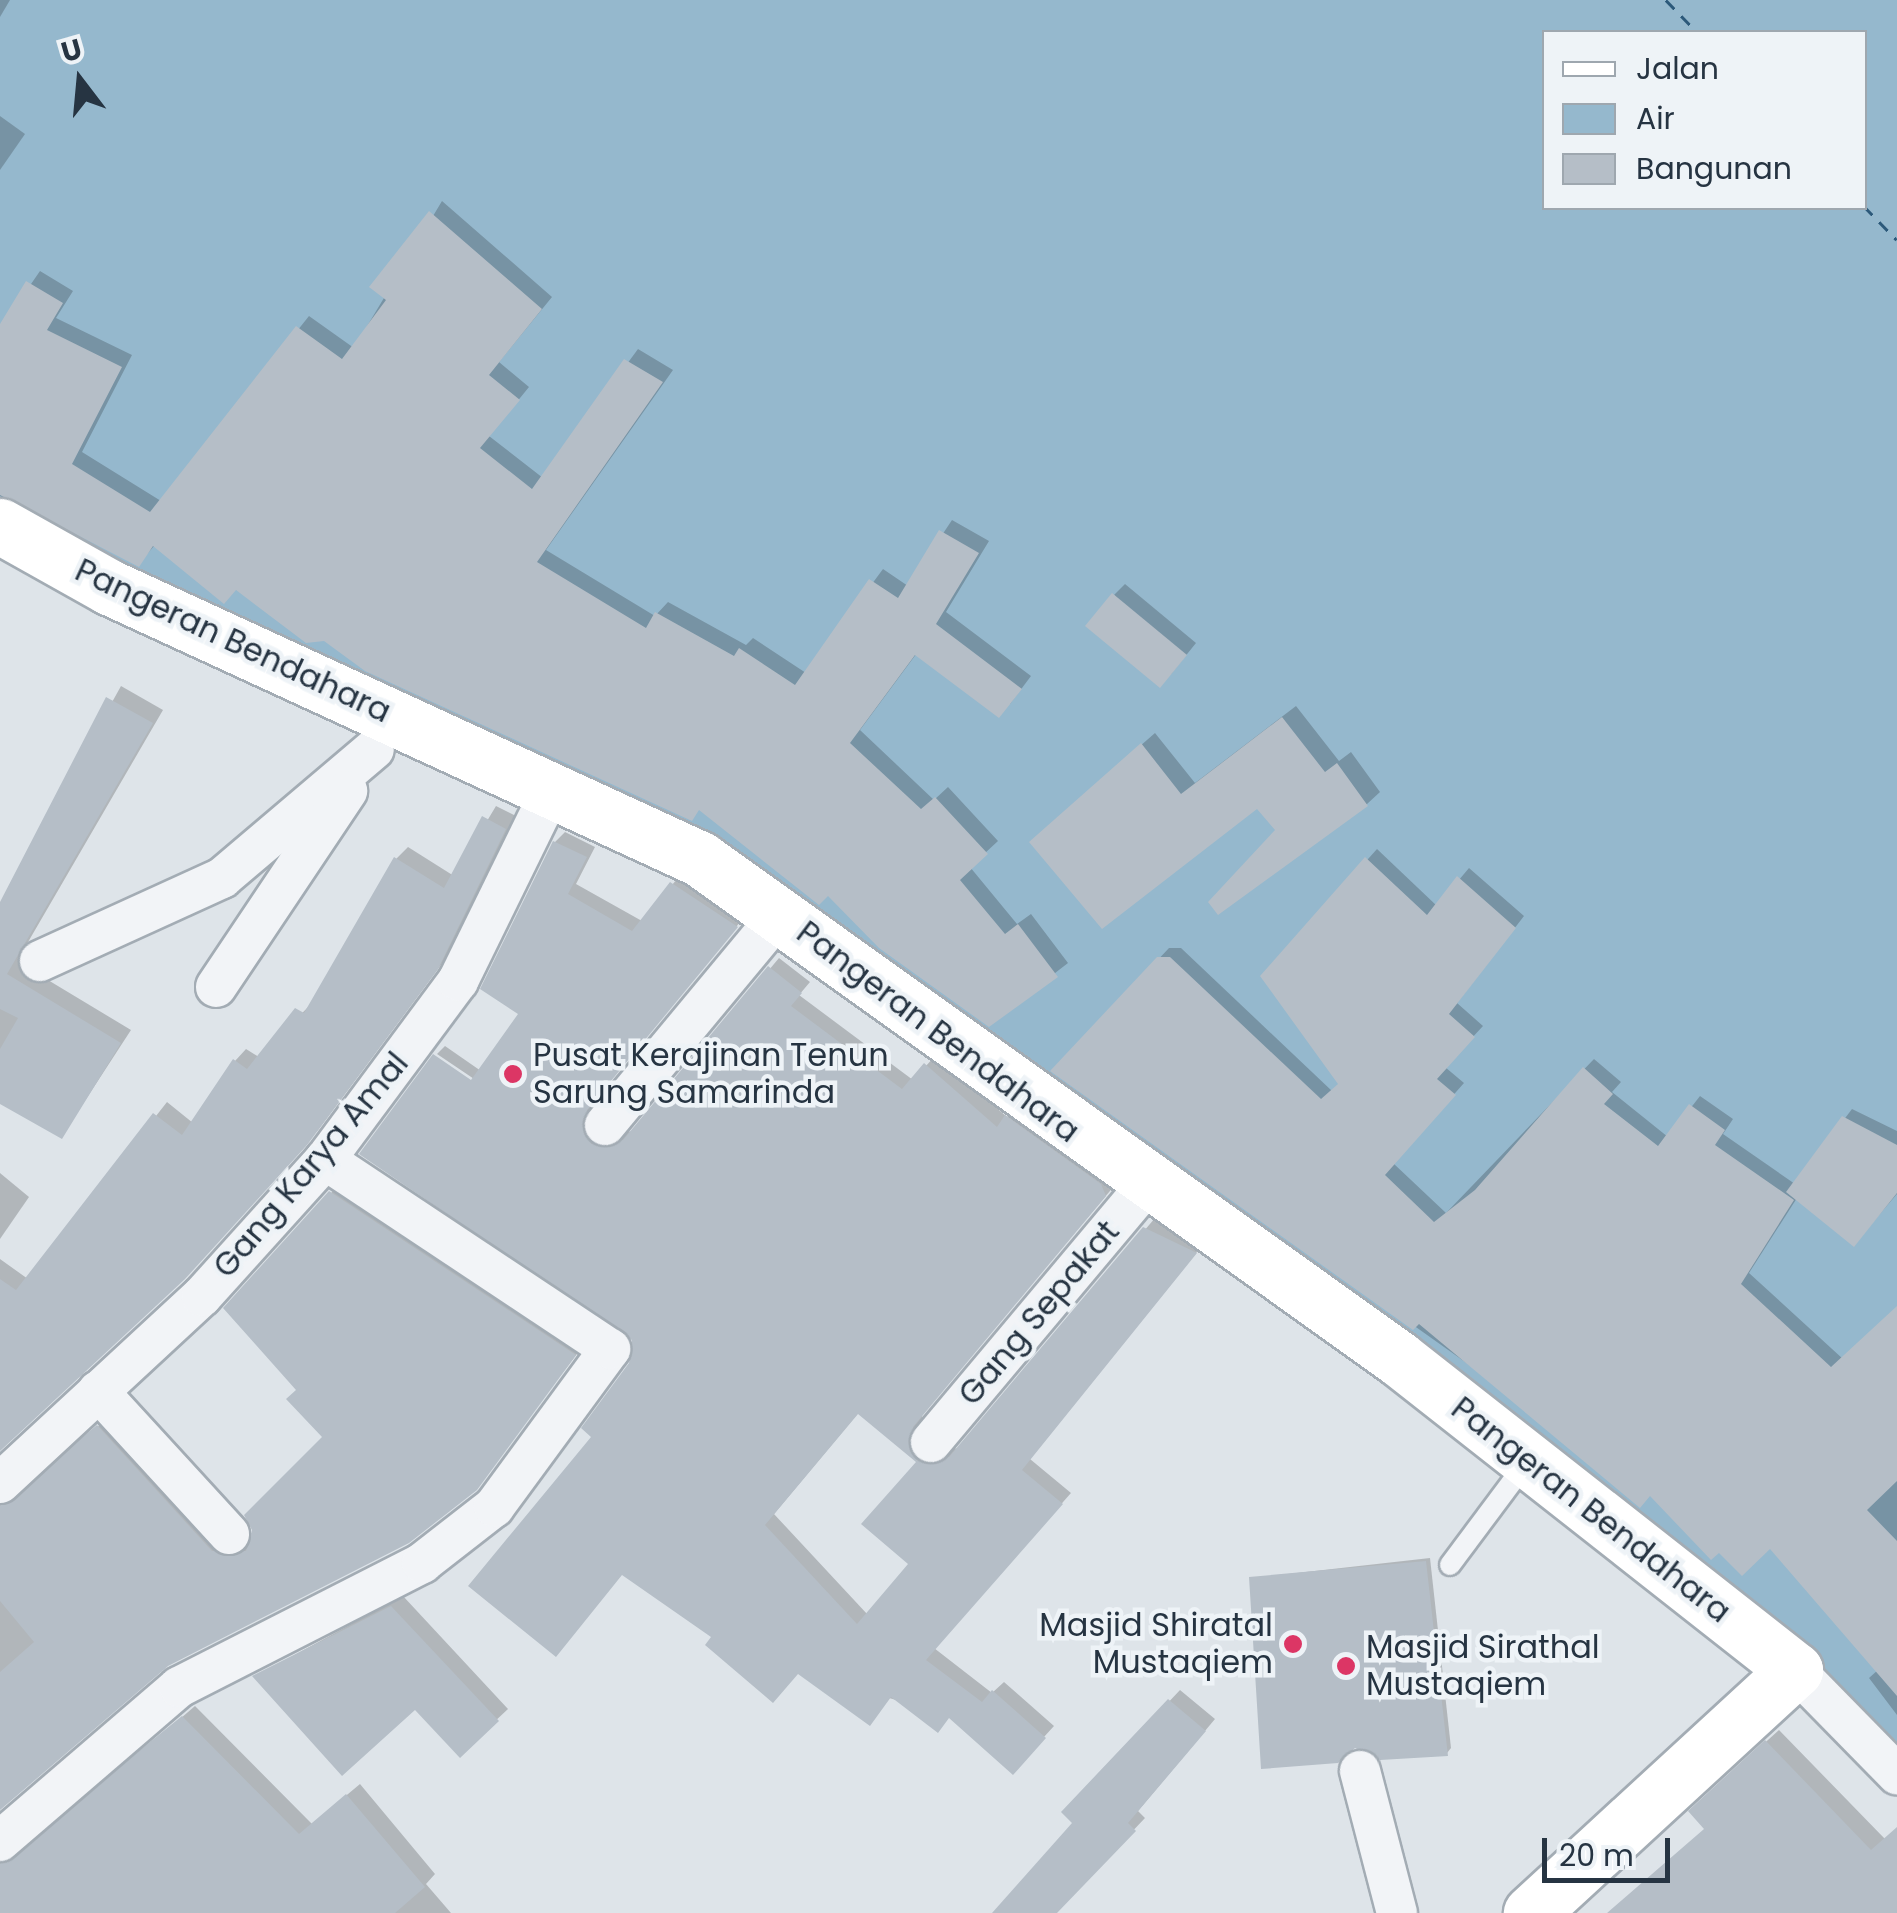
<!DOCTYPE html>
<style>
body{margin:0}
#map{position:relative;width:1897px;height:1913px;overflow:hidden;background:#dee4e9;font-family:Poppins,sans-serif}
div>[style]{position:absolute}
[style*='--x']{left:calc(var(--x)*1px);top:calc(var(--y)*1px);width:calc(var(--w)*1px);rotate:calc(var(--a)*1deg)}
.water>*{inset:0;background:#95b8cd}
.shadow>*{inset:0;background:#0003}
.ferry>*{height:2.5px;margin-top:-1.25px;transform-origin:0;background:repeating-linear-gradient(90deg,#2c597a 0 12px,transparent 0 22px)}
.building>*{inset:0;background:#b5bec7}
.roads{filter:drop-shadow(2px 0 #a3acb4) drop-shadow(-2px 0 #a3acb4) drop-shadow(0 2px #a3acb4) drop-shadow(0 -2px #a3acb4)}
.lane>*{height:20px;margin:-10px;padding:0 10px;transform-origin:10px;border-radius:10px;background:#f2f4f7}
.street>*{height:40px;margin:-20px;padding:0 20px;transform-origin:20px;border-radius:20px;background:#f2f4f7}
.secondary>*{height:55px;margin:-27.5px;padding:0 27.5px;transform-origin:27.5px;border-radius:27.5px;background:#fff}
.dots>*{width:28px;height:28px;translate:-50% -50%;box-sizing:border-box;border:5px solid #eef3f7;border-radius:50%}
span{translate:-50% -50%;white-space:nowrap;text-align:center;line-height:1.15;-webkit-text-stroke:9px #eef3f7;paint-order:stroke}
.street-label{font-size:32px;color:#263442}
.poi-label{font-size:32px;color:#263442}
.left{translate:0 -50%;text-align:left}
.right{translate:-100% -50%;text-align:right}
.legend{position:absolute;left:1542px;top:30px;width:325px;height:180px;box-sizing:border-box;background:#eef3f7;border:2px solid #9ea7af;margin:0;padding:12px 18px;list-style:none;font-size:30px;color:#263442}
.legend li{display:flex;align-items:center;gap:20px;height:50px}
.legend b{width:50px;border:2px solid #9ea7af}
.north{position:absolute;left:30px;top:30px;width:100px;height:100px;-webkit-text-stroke:8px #eef3f7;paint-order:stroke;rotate:344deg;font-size:28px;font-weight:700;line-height:40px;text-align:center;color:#263442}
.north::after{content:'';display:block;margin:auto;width:35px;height:45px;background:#263442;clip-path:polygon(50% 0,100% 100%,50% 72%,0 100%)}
.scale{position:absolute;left:1542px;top:1838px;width:128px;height:45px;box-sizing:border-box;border:5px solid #263442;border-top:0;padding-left:12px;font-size:30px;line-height:35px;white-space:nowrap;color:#263442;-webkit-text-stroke:8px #eef3f7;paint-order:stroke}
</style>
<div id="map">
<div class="water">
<i style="clip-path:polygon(evenodd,0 0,1897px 0,1897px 1754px,690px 838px,0 511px,0 0,1544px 32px,1864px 32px,1864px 208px,1544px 208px,1544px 32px)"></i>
</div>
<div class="shadow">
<i style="clip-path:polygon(0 0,10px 0,0 17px)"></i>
<i style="clip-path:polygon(0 116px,25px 134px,0 170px)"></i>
<i style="clip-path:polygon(442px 201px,552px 297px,499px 362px,529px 387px,489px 436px,543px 478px,638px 349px,673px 370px,546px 550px,655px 616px,668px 602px,746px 645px,753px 638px,806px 673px,883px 569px,908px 586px,952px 520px,989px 541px,946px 612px,1031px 676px,1010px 704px,917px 653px,860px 730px,934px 800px,948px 787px,998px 841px,970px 867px,1017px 924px,1031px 914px,1068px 963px,989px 1024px,828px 892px,701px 808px,325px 639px,155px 545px,139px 563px,0 496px,0 329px,40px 271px,73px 291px,56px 318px,132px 355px,82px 452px,161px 501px,309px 316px,354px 348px)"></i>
<i style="clip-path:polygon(1125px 584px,1196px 643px,1171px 674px,1114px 595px)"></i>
<i style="clip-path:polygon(121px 686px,163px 710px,24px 949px,38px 974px,131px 1030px,62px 1136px,0 1103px,0 904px)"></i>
<i style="clip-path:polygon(1296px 706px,1339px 761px,1351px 752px,1380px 792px,1367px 804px,1279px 830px,1257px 806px,1045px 829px,1155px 733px,1195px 783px)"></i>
<i style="clip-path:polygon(496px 806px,516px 816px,449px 954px,318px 1130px,0 1447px,0 1259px,28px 1279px,167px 1102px,193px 1123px,235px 1061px,246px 1049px,259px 1057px,314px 1001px,396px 859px,408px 847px,454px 876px)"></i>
<i style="clip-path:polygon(evenodd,565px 832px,595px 847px,576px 884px,642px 921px,682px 873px,745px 916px,596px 1098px,600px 1135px,634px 1131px,779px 958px,810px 982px,799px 995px,913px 1080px,936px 1055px,1007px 1117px,1016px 1107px,1115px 1185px,922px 1414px,926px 1452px,960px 1448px,1155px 1218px,1205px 1242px,1030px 1459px,1071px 1493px,934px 1648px,992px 1693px,1004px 1682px,1054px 1726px,1022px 1761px,950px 1716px,798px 1671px,594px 1436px,632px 1364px,633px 1337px,483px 1085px,437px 1054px,445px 1046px,481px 1071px,521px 1013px,555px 842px,565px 832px,859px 1412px,919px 1462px,911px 1564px,868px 1615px,774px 1514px,859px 1412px)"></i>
<i style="clip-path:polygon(1377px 849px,1437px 906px,1469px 868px,1524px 916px,1457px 1003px,1483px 1026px,1445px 1067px,1464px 1083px,1393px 1163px,1446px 1213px,1594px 1059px,1621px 1082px,1612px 1092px,1668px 1137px,1700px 1096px,1733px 1119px,1723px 1134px,1795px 1184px,1852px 1109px,1897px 1131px,1897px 1194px,1862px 1235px,1797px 1198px,1749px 1273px,1843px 1359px,1897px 1308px,1897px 1715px,1869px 1678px,1879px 1669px,1770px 1546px,1651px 1494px,1054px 1070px,1169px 948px,1181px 948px,1332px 1091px,1341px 1083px,1263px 976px)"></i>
<i style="clip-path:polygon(0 1173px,29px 1197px,0 1239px)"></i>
<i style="clip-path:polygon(343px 1181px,586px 1342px,475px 1488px,162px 1667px,0 1806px,0 1489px,20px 1495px,110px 1416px,224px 1539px,251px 1541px,326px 1437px,299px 1390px,331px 1193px)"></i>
<i style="clip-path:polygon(1430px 1558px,1451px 1748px,1447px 1753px,1251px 1578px)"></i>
<i style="clip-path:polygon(403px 1596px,508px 1709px,460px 1754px,415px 1706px,256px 1676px)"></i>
<i style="clip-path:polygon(1180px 1690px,1215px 1719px,1138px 1811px,1145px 1818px,1055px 1913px,996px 1913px,1075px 1823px,1065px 1812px)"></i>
<i style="clip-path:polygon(195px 1706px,312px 1824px,360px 1784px,435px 1874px,426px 1884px,451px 1913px,0 1913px,0 1848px,29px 1849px)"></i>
<i style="clip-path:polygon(1779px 1730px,1885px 1839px,1897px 1829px,1897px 1913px,1617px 1913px,1707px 1829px,1704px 1798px)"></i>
</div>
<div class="ferry">
<i style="--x:1666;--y:0;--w:45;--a:45.9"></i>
<i style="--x:1864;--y:206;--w:47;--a:45.9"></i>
</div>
<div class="building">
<i style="clip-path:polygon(429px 211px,542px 309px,489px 375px,520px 400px,480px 448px,532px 489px,624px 359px,663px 382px,537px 562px,646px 628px,655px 612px,734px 656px,739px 648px,795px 685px,869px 579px,898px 598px,939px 530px,979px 553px,936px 624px,1022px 689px,999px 718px,915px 655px,850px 743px,921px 809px,935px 797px,988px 854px,960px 880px,1005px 934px,1018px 924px,1058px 977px,989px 1027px,879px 948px,828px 896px,819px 905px,699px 810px,692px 821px,365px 671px,324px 641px,306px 643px,236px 590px,224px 604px,153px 546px,139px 567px,0 495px,0 324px,26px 281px,63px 303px,47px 330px,122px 367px,72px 464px,150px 512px,296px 326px,342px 359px,386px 300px,369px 287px)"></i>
<i style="clip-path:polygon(1112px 593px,1187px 655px,1160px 688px,1085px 626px)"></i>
<i style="clip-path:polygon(106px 697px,153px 723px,7px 974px,121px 1043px,62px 1139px,0 1104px,0 1049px,18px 1018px,0 1009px,0 902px)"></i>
<i style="clip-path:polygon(1282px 717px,1325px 772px,1337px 763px,1368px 806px,1218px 915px,1208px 902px,1275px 830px,1257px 809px,1102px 929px,1029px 842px,1141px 743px,1181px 794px)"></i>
<i style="clip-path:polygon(482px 816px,506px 829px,438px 969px,307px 1145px,185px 1279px,0 1451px,0 1279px,16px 1290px,153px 1113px,182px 1135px,233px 1059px,247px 1069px,295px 1008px,304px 1013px,394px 857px,444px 888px)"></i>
<i style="clip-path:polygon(evenodd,553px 841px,587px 857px,568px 894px,632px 931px,670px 882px,738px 927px,587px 1110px,591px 1144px,623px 1140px,768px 966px,802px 993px,791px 1006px,902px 1089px,924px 1063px,997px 1127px,1005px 1115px,1101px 1184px,1106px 1196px,913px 1427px,917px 1461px,949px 1457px,1143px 1227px,1197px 1253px,1022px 1470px,1063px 1504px,926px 1660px,982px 1702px,992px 1690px,1046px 1738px,1013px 1775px,949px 1718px,938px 1733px,891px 1697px,870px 1726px,798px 1674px,773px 1703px,705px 1645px,711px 1637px,622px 1575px,556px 1657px,468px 1586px,591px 1437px,581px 1428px,629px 1363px,632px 1340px,359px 1154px,433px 1054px,471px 1080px,518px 1014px,480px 989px,553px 841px,858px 1414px,916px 1462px,861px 1524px,908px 1564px,857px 1624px,765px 1525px,858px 1414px)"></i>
<i style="clip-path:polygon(1365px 857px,1427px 915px,1457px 876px,1516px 928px,1449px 1014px,1475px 1037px,1437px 1079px,1456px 1095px,1385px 1175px,1434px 1222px,1475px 1190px,1583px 1067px,1613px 1094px,1604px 1104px,1658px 1146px,1689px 1104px,1725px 1130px,1715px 1145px,1794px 1200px,1741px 1284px,1831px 1367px,1897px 1306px,1897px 1481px,1867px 1510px,1897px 1541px,1897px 1696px,1770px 1549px,1742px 1576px,1719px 1553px,1711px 1560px,1650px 1496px,1640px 1508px,1419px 1324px,1413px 1330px,1050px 1071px,1157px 957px,1170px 957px,1321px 1099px,1338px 1084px,1260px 976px)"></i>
<i style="clip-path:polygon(1842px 1116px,1897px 1145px,1897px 1193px,1854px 1247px,1786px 1192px)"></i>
<i style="clip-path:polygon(329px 1191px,576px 1355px,477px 1490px,409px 1543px,168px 1666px,0 1810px,0 1672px,34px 1642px,0 1601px,0 1506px,97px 1425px,212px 1551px,246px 1551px,252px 1530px,244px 1515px,322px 1437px,286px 1399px,296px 1390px,223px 1308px)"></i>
<i style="clip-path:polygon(1426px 1561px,1448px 1756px,1380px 1760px,1355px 1748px,1338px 1763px,1261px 1769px,1249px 1577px)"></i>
<i style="clip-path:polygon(391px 1606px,499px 1721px,460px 1758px,415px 1710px,342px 1776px,252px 1676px)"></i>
<i style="clip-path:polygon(1168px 1699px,1206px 1731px,1128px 1823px,1136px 1831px,1057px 1913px,992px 1913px,1072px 1823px,1061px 1812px)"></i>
<i style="clip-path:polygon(182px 1716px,299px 1834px,346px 1794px,425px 1887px,395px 1913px,0 1913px,0 1864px)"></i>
<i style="clip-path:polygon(1765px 1740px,1871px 1850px,1897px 1827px,1897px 1913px,1607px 1913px,1704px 1829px,1688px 1811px)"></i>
</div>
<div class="roads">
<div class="lane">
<i style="--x:1450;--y:1565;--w:127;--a:-53.3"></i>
</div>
<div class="street">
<i style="--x:40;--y:961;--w:200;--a:-24.5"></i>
<i style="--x:222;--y:878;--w:199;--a:-40.3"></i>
<i style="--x:216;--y:987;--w:236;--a:-56.2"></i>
<i style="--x:605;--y:1125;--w:274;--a:-50.3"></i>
<i style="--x:98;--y:1391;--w:194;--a:47.5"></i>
<i style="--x:931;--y:1442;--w:336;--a:-50"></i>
<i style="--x:0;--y:1483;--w:275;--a:-42.8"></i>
<i style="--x:202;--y:1296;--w:183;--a:-47.9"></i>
<i style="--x:325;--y:1160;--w:223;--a:-53.4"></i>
<i style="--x:458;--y:981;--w:209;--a:-63.9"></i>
<i style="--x:1795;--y:1670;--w:146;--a:45.6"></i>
<i style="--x:1360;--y:1771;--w:147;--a:75.4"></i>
<i style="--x:0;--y:1841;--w:236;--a:-40.7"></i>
<i style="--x:179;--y:1687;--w:273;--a:-27"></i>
<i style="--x:422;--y:1563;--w:91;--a:-37.9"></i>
<i style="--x:494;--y:1507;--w:196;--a:-53.7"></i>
<i style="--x:610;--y:1349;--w:342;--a:-146.4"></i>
</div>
<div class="secondary">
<i style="--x:0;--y:526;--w:125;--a:29.2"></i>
<i style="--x:109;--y:587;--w:651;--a:24.71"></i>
<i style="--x:700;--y:859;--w:858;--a:35.56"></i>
<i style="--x:1398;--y:1358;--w:505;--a:38.16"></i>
<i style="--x:1795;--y:1670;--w:359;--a:137.4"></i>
</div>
</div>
<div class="dots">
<i style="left:513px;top:1074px;background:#dc3665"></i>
<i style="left:1293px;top:1644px;background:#dc3665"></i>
<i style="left:1346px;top:1666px;background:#dc3665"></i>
</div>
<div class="street-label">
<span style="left:233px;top:641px;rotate:25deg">Pangeran Bendahara</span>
<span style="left:938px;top:1032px;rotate:37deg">Pangeran Bendahara</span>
<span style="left:311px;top:1165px;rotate:-50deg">Gang Karya Amal</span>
<span style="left:1039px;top:1313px;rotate:-50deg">Gang Sepakat</span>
<span style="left:1591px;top:1510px;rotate:38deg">Pangeran Bendahara</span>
</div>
<div class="poi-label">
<span class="left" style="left:533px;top:1074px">Pusat Kerajinan Tenun<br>Sarung Samarinda</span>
<span class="right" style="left:1273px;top:1644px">Masjid Shiratal<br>Mustaqiem</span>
<span class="left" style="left:1366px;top:1666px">Masjid Sirathal<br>Mustaqiem</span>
</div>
<ul class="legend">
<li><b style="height:12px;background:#fff"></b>Jalan</li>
<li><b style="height:28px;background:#95b8cd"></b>Air</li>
<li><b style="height:28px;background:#b5bec7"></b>Bangunan</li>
</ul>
<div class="north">U</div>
<div class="scale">20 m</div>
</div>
